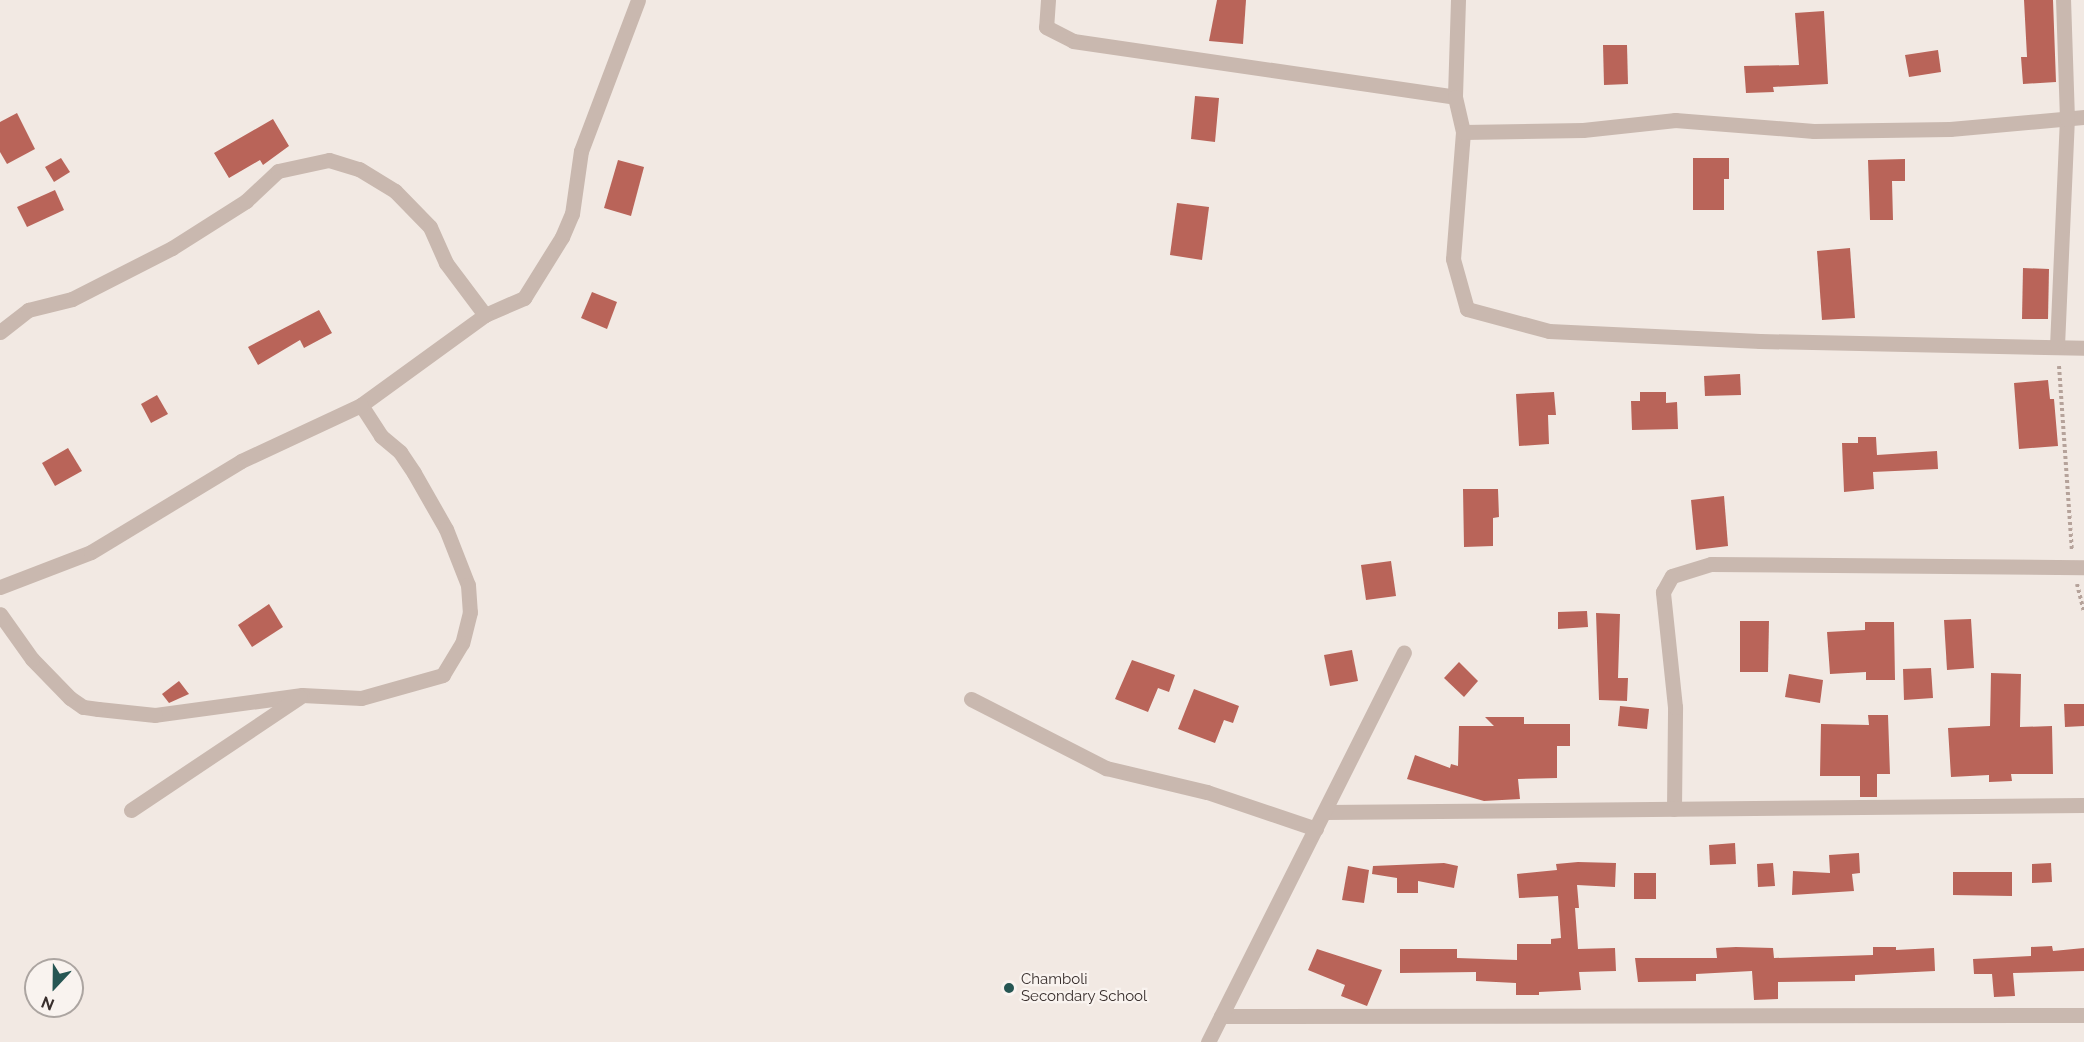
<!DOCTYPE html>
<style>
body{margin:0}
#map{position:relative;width:2084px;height:1042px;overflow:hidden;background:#f2e9e3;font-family:Raleway,sans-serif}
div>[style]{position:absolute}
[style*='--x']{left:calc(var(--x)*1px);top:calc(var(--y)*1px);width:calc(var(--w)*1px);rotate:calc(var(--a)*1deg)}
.building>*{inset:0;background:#b96459}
.path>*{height:4px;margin-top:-2px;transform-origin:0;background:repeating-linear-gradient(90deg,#b5a29a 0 3px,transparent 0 6px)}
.minor>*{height:15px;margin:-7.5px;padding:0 7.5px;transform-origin:7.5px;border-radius:7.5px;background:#c9b8af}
.dots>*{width:16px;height:16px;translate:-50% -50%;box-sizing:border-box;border:3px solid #f9f3ef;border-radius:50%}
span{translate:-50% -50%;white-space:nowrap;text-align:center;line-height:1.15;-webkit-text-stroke:4.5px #f9f3ef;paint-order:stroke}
.poi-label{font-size:15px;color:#392f2d}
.left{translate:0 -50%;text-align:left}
.north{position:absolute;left:24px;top:958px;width:60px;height:60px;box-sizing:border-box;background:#f9f3ef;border:2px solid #aca5a1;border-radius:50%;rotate:202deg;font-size:16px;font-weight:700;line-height:24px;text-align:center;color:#392f2d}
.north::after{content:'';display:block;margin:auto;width:21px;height:27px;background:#265653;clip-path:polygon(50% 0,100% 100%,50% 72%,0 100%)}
</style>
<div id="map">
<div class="building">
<i style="clip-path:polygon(1217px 0,1246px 0,1243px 44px,1209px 41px)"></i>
<i style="clip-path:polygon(2024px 0,2053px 0,2056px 82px,2023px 84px,2021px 57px,2027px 57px)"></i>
<i style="clip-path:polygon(1824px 11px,1828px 84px,1773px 87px,1774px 92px,1746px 93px,1744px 66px,1799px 65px,1795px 13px)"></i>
<i style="clip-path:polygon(1603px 45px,1627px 45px,1628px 84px,1604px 85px)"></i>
<i style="clip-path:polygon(1938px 50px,1941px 72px,1909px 77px,1905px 55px)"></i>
<i style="clip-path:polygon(1195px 96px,1219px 98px,1215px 142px,1191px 139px)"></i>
<i style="clip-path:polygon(17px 113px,35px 149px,7px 164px,0 152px,0 122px)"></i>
<i style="clip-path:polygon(273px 119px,289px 146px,263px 165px,260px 160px,229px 178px,214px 153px)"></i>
<i style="clip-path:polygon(61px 158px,70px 172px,54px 182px,45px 167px)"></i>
<i style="clip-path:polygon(1693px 158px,1729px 158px,1729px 179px,1724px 179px,1724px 210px,1693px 210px)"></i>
<i style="clip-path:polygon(1905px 159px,1905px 181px,1892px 181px,1893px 220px,1870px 220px,1868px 160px)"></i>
<i style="clip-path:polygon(618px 160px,644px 167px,631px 216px,604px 208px)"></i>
<i style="clip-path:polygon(55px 190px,64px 210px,27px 227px,17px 207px)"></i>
<i style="clip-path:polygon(1177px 203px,1209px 207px,1202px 260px,1170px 255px)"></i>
<i style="clip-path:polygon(1850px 248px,1855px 318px,1822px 320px,1817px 251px)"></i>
<i style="clip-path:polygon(2023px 268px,2049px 269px,2048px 319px,2022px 319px)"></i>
<i style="clip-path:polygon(592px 292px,617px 302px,607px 329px,581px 318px)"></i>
<i style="clip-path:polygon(319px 310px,332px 333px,304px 348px,300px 340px,258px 365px,248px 347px)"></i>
<i style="clip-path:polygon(1740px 374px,1741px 395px,1705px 396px,1704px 376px)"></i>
<i style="clip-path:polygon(2048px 380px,2050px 399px,2054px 399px,2058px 446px,2019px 449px,2014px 383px)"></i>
<i style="clip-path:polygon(1554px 392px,1556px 415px,1548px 415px,1549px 444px,1519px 446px,1516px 394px)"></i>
<i style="clip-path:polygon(1640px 392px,1666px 392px,1666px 403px,1677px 402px,1678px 429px,1632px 430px,1631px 401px,1640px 401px)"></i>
<i style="clip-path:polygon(157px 395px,168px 414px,151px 423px,141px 404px)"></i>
<i style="clip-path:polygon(1858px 437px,1876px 437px,1877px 455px,1937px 451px,1938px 469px,1873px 472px,1874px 489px,1844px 492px,1842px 443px,1858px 443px)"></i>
<i style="clip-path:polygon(68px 448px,82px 471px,55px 486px,42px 463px)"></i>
<i style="clip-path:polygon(1463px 489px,1498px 489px,1499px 517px,1493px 518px,1493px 546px,1464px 547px)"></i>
<i style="clip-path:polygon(1724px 496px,1728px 546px,1696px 550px,1691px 500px)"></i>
<i style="clip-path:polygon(1391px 561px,1396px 596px,1366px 600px,1361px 565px)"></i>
<i style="clip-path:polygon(269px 604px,283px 627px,252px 647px,238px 625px)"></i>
<i style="clip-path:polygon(1587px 611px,1588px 627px,1558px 629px,1558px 612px)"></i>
<i style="clip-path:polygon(1596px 613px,1620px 614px,1618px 678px,1628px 678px,1627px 701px,1599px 700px)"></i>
<i style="clip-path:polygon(1971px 619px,1974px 668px,1947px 670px,1944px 620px)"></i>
<i style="clip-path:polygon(1740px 621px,1769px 621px,1768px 672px,1740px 672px)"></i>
<i style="clip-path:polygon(1865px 622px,1894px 622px,1895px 680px,1866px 680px,1866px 672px,1830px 674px,1827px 632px,1865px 630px)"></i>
<i style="clip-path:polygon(1352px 650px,1358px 681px,1330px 686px,1324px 655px)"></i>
<i style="clip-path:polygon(1132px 660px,1175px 675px,1169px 692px,1158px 688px,1148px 712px,1115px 699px)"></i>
<i style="clip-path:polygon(1459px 662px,1478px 681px,1464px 697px,1444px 678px)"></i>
<i style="clip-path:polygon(1931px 668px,1933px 698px,1904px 700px,1903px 669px)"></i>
<i style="clip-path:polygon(1991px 673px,2021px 674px,2020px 727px,2052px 726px,2053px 774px,2011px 774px,2012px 781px,1989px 782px,1989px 775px,1951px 777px,1948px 728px,1990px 726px)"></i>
<i style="clip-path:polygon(1789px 674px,1823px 680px,1820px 703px,1785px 697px)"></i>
<i style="clip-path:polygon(179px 681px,189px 694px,169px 703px,162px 694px)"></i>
<i style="clip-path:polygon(1194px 689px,1239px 706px,1233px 723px,1224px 720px,1215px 743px,1178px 729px)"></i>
<i style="clip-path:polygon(2064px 704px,2084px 704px,2084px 726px,2065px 727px)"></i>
<i style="clip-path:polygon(1620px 706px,1649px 709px,1647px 729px,1618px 726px)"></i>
<i style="clip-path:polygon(1868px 715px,1888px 715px,1890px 774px,1877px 774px,1877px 797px,1860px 797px,1860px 776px,1820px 776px,1821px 724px,1869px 725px)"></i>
<i style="clip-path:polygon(1485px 717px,1524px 717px,1524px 724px,1570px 724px,1570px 746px,1557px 746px,1557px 778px,1518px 779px,1520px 799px,1484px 801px,1407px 779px,1415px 755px,1450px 768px,1451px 764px,1458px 766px,1459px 726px,1494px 726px)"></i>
<i style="clip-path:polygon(1735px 843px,1736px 864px,1710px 865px,1709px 845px)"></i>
<i style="clip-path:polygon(1859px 853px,1860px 873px,1852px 874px,1854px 891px,1792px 895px,1793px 871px,1830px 873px,1829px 855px)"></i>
<i style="clip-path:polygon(1578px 862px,1616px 863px,1615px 887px,1577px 885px,1579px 908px,1575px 908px,1578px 949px,1615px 948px,1616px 971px,1579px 972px,1581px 990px,1539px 992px,1539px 995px,1516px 995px,1516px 983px,1476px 981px,1476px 972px,1400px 973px,1400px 949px,1457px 949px,1457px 958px,1517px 960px,1517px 944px,1551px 944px,1551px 939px,1561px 938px,1558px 896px,1519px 898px,1517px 874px,1557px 870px,1556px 864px)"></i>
<i style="clip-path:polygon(1444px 863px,1458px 866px,1454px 888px,1418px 881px,1418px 893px,1397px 893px,1397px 878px,1372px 874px,1373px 866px)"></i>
<i style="clip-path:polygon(1773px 863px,1775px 886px,1758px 887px,1757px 864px)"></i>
<i style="clip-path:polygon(2051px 863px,2052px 882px,2032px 883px,2032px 864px)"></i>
<i style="clip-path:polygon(1348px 866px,1369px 870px,1364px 903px,1342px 900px)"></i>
<i style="clip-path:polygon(1953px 872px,2012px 872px,2012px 896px,1953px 895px)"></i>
<i style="clip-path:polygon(1634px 873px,1656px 873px,1656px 899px,1634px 899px)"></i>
<i style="clip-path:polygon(2052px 946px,2053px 951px,2084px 948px,2084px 971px,2013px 973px,2015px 996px,1994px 997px,1992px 974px,1974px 974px,1973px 959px,2031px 956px,2031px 947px)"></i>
<i style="clip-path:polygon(1736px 947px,1773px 948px,1774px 958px,1873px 955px,1873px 947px,1896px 947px,1896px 950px,1934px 948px,1935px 971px,1855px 975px,1855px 981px,1778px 982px,1778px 999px,1754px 1000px,1752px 971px,1696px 974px,1696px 981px,1638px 982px,1635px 958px,1717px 958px,1716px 948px)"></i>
<i style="clip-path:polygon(1317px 949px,1382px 970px,1367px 1006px,1341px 996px,1345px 985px,1308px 970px)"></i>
</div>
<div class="path">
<i style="--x:2059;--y:366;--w:184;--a:86"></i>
<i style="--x:2077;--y:584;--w:29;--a:76"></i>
</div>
<div class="minor">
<i style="--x:1048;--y:0;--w:27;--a:94"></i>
<i style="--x:1046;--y:27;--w:30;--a:27"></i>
<i style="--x:1073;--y:41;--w:386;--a:8.3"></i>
<i style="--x:1458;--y:0;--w:97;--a:91.8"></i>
<i style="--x:1455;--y:97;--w:36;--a:77"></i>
<i style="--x:1463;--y:132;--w:127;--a:94.5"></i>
<i style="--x:1453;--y:259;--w:52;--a:74.4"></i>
<i style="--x:1467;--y:309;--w:85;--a:15"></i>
<i style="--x:1549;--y:331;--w:211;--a:2.7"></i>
<i style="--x:1760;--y:341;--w:324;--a:1.2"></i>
<i style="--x:1463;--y:132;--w:120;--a:-1"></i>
<i style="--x:1583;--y:130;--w:93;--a:-6.2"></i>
<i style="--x:1675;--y:120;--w:139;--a:4.5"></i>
<i style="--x:1814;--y:131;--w:136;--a:-0.8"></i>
<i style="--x:1950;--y:129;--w:135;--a:-5.1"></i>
<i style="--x:485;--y:315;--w:43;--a:-23.6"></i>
<i style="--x:524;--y:298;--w:72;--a:-58.1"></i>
<i style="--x:562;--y:237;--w:25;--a:-67"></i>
<i style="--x:572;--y:214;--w:64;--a:-81.9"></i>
<i style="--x:581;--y:151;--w:161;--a:-69.3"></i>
<i style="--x:0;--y:332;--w:36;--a:-38"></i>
<i style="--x:28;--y:310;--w:45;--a:-14"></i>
<i style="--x:72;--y:299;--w:112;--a:-27"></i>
<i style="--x:172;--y:248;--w:88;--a:-32.4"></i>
<i style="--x:246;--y:201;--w:44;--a:-43.2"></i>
<i style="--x:278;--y:171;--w:52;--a:-12.2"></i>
<i style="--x:329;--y:160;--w:31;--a:17"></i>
<i style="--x:359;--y:169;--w:42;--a:31.4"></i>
<i style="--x:395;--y:191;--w:50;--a:45.8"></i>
<i style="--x:430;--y:227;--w:39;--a:66"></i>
<i style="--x:446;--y:263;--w:65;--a:53.1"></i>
<i style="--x:485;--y:315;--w:153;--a:144"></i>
<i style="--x:361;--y:405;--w:37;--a:57"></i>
<i style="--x:381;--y:436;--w:25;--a:40"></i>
<i style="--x:400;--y:452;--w:25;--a:56"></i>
<i style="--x:414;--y:473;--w:64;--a:60.3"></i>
<i style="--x:446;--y:529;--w:60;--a:68.6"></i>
<i style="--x:468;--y:585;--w:27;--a:86"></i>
<i style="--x:470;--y:612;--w:32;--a:104"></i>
<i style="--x:462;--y:643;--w:37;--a:121"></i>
<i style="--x:443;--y:675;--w:85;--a:164.3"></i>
<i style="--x:361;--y:698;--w:59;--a:-177.1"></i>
<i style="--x:302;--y:695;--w:148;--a:172.3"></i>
<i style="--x:155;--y:715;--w:57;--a:-174"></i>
<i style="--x:98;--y:709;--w:15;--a:-172"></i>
<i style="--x:83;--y:707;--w:16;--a:-145"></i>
<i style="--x:70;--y:698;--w:54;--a:-134.3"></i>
<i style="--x:32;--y:659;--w:55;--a:-125.4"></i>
<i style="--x:2057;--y:346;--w:227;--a:-87.5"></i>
<i style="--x:2067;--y:119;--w:119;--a:-91.9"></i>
<i style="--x:0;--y:587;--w:97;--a:-21"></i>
<i style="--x:91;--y:552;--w:175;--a:-31.2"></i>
<i style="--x:241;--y:461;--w:132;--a:-25"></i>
<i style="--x:971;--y:699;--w:152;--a:27.1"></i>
<i style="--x:1106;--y:768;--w:104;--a:13.4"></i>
<i style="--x:1207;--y:792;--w:115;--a:18.7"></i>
<i style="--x:1674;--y:809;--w:102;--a:-89.4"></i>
<i style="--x:1675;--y:707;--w:116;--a:-96"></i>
<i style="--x:1663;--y:592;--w:18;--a:-61"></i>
<i style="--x:1672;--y:576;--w:41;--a:-17.1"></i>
<i style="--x:1711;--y:564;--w:373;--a:0.5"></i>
<i style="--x:131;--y:810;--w:203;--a:-33.8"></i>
<i style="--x:1325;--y:812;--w:759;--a:-0.53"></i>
<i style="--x:1221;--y:1016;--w:863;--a:-0.07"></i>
<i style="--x:1208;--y:1042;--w:436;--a:-63.3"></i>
</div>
<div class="dots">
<i style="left:1009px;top:988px;background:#265653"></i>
</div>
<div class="poi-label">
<span class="left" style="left:1021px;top:988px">Chamboli<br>Secondary School</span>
</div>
<div class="north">N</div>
</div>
